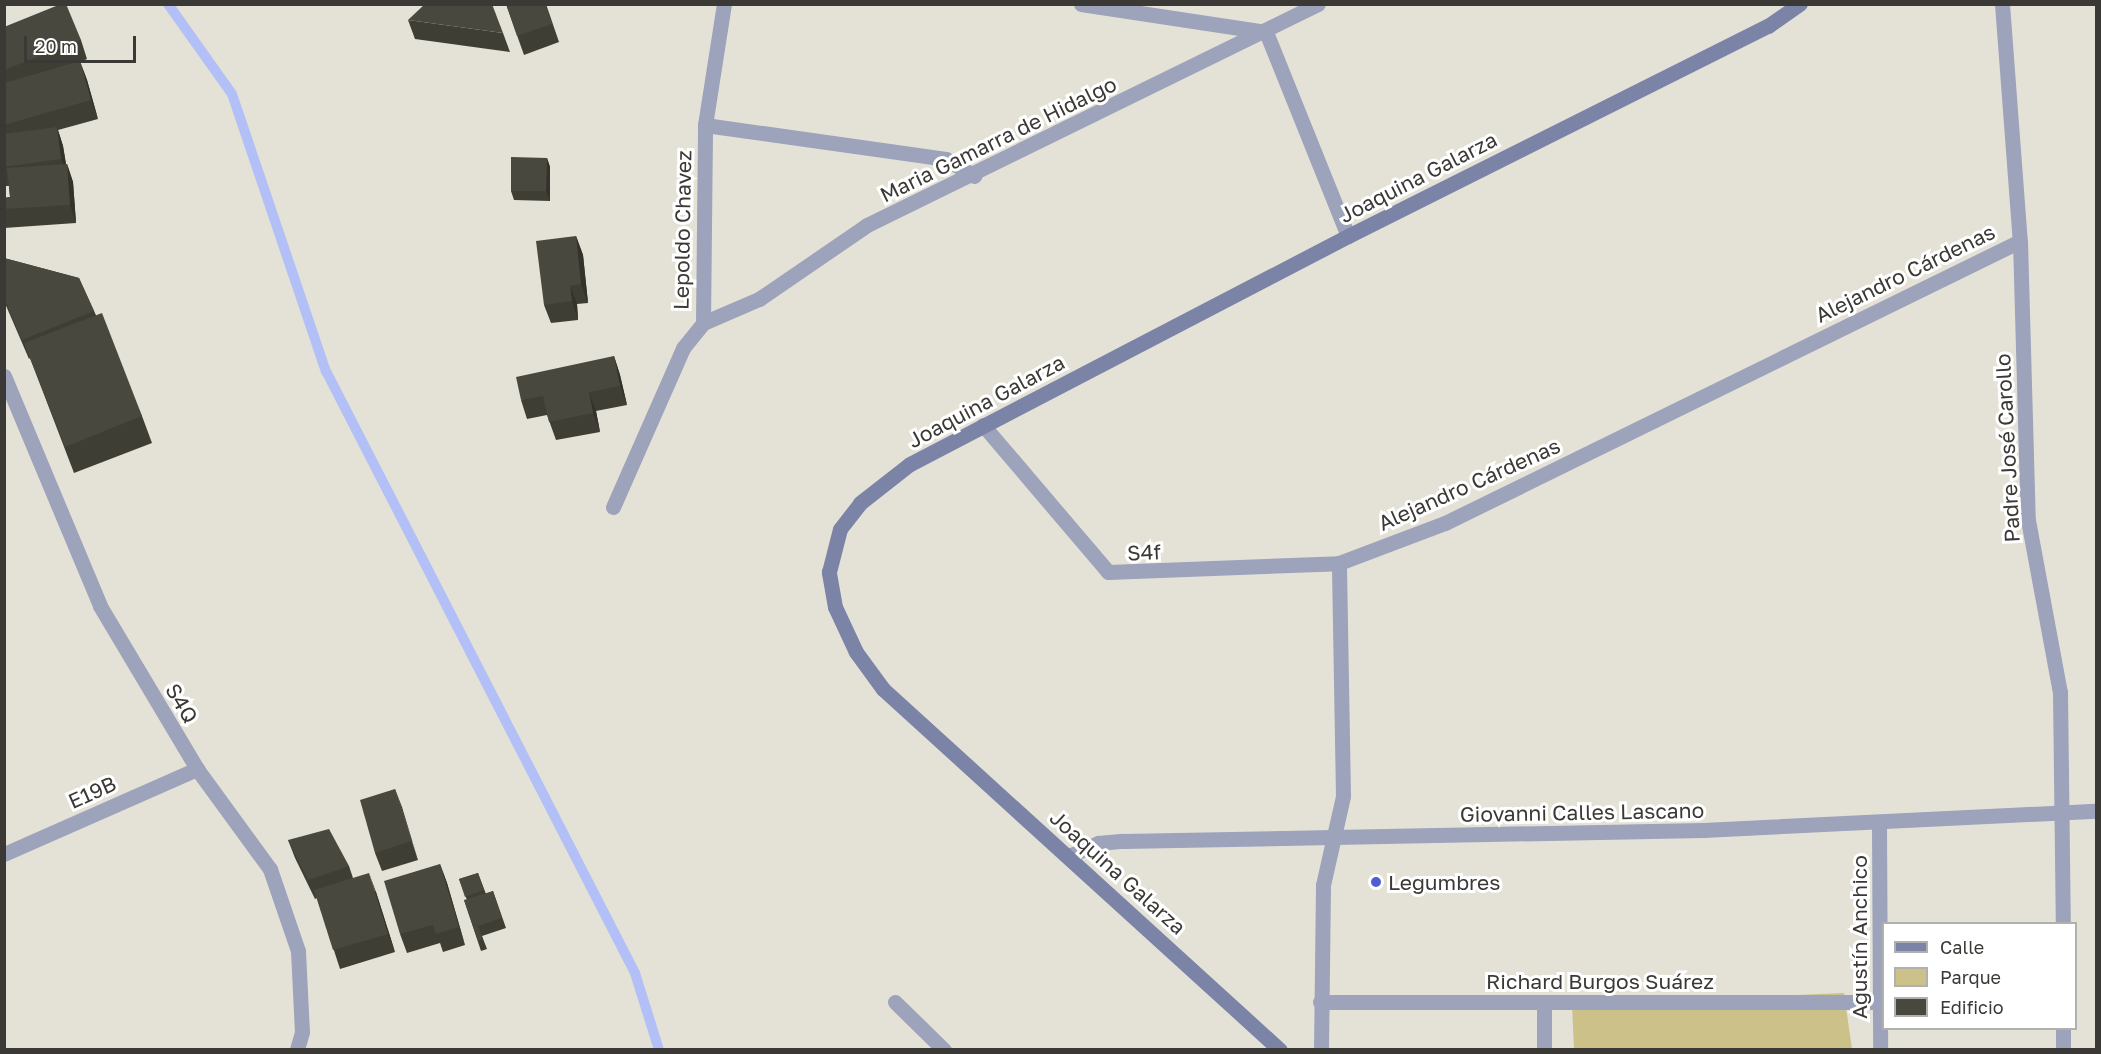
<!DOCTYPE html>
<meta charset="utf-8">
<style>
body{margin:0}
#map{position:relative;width:2101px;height:1054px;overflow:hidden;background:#e4e2d7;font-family:"Golos Text",sans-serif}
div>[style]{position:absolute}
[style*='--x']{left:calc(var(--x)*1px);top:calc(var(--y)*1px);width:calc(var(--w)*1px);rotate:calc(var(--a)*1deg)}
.green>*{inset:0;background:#cbc189}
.stream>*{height:10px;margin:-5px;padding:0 5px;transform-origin:5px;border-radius:5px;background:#b2c0f7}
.street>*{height:15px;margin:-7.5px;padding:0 7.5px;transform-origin:7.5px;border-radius:7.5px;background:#9ca3ba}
.secondary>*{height:15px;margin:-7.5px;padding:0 7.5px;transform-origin:7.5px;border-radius:7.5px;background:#7b84a6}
.wall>*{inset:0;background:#3f3e35}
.shaded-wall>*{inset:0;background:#33322b}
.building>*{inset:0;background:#49483e}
.dots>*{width:16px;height:16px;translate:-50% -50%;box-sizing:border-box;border:3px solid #fff;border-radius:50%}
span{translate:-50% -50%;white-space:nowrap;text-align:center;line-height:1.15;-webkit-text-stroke:6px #fff;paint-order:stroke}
.street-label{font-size:21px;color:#3a3935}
.poi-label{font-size:21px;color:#3a3935}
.left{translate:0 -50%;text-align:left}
.frame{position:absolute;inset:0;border:6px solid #3a3935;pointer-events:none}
.legend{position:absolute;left:1882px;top:922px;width:195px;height:108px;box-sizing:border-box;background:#fff;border:2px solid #b0b0ae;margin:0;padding:8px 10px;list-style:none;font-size:18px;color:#3a3935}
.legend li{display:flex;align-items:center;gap:12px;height:30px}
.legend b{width:30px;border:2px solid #b0b0ae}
.scale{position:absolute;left:24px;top:36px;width:112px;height:27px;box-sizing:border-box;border:3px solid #3a3935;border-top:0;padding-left:8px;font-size:18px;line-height:21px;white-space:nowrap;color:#3a3935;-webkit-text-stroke:4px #fff;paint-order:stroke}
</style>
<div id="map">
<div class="green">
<i style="clip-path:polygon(1844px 993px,1852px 1049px,1574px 1049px,1572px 1004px)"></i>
</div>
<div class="stream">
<i style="--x:168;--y:4;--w:110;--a:54.6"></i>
<i style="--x:232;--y:94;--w:293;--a:71.3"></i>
<i style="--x:326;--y:371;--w:677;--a:62.83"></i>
<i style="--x:635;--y:973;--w:81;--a:72.7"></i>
</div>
<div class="street">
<i style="--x:1081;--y:4;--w:187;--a:8.6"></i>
<i style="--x:2002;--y:4;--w:238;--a:85.7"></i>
<i style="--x:2020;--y:241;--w:279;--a:88.4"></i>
<i style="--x:2028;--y:520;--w:175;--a:79.5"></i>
<i style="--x:2060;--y:692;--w:232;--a:89.3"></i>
<i style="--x:1266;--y:32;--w:220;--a:68.1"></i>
<i style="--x:705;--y:125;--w:243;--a:8"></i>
<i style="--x:946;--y:159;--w:33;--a:31"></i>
<i style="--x:703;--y:323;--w:61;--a:-23.2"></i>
<i style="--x:759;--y:299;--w:131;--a:-34.4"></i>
<i style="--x:867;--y:225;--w:502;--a:-26.11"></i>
<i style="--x:4;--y:376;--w:249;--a:67.3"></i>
<i style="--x:100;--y:606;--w:190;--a:59.2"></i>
<i style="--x:197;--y:769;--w:124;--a:53.9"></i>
<i style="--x:270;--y:869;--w:87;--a:71.1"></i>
<i style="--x:298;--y:951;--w:81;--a:87.2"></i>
<i style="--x:302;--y:1032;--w:19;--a:106"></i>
<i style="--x:983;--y:425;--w:193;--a:49.6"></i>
<i style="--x:1108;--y:572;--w:231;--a:-2.2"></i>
<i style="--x:1339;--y:563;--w:113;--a:-20.7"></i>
<i style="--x:1445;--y:523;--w:640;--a:-26.12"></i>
<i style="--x:613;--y:507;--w:174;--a:-66.2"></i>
<i style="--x:683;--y:348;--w:32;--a:-51"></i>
<i style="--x:703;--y:323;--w:198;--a:-89.4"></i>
<i style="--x:705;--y:125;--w:122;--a:-81.1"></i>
<i style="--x:1879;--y:824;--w:226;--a:89.7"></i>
<i style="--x:4;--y:854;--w:211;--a:-23.8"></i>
<i style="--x:1071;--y:855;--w:30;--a:-24"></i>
<i style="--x:1098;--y:843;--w:25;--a:-5"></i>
<i style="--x:1123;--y:841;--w:580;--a:-1.09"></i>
<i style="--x:1703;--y:830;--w:393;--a:-2.8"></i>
<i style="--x:895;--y:1002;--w:69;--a:44.4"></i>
<i style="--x:1320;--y:1002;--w:560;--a:0"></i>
<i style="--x:1321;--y:1050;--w:165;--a:-89.3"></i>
<i style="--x:1323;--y:885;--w:91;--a:-77.3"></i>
<i style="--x:1343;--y:796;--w:233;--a:-91"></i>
<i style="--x:1544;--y:1050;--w:47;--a:-90"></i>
<i style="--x:2063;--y:1050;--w:22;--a:-90"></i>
</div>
<div class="secondary">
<i style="--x:1280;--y:1050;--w:537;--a:-137.72"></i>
<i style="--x:883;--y:689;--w:46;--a:-126.1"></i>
<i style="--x:856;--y:652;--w:50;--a:-115"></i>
<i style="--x:835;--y:607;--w:36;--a:-100"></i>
<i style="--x:829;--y:572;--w:44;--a:-75.7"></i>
<i style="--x:840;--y:529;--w:33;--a:-52"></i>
<i style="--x:860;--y:503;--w:63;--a:-38"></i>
<i style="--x:910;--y:464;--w:494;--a:-27.5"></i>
<i style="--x:1348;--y:236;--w:470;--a:-26.6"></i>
<i style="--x:1768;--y:26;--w:39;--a:-35"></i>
</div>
<div class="wall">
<i style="clip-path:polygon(506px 4px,546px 4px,559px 42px,524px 55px)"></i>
<i style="clip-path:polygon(408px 20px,503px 33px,510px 52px,415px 39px)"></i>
<i style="clip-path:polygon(4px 27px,81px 40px,87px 59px,80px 62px,87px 80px,98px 119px,58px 130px,63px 146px,66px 164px,67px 164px,73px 182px,76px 223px,4px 228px,4px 198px,10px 197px,9px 186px,4px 186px)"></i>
<i style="clip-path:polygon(547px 158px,550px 167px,550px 201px,514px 200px,511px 191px)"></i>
<i style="clip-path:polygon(576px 236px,583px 255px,588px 303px,577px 304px,578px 320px,551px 323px,544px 305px)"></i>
<i style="clip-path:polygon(4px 258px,79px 278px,142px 416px,152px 443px,74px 473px,30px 358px,29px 359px,4px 301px)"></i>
<i style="clip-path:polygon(614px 356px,620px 375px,627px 405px,596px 411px,600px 432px,556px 440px,547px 415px,527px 419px,521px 400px)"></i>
<i style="clip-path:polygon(395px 789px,418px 860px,382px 871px,375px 853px)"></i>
<i style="clip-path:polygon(288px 840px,349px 866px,353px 878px,376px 892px,395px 952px,340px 969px,317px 898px,315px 899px,295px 858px)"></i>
<i style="clip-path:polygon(440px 864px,447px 883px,465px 945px,443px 952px,440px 943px,407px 953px,400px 934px)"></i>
<i style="clip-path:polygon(478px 873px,486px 894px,493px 891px,506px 928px,482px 936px,487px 949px,481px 951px,464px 900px,467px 900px,459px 879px)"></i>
</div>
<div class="shaded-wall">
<i style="clip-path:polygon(80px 61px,87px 80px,98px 119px,91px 100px)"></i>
<i style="clip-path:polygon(57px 127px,63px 146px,68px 177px,61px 159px)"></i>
<i style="clip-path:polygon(547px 158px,550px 167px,550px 201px,546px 191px)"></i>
<i style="clip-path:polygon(67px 164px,73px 182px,76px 223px,70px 205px)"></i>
<i style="clip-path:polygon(576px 236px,583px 255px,588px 303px,581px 284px)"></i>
<i style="clip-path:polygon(570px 286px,577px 304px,578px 320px,572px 301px)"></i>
<i style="clip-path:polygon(614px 356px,620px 375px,627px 405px,620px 386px)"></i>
<i style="clip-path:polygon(589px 392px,596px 411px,600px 432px,593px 413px)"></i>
<i style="clip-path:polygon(395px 789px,402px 807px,418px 860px,412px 841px)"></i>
<i style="clip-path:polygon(440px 864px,447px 883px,465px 945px,459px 927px)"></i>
<i style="clip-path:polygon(369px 873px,376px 892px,395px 952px,388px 934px)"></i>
</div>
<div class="building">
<i style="clip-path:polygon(61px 4px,66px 4px,81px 40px,4px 70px,4px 27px)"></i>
<i style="clip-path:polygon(425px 4px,492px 4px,503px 33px,408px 20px)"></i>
<i style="clip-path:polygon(506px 4px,545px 4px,552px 24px,517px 36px)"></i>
<i style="clip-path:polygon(80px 61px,91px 100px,4px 125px,4px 83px)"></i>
<i style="clip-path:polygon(57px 127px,61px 159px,4px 167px,4px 134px)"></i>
<i style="clip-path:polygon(511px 157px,547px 158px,546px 191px,511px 191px)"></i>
<i style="clip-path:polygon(67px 164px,70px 205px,4px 209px,4px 198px,10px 197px,7px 168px)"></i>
<i style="clip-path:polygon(576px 236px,581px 284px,570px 286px,572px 301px,544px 305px,536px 241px)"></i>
<i style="clip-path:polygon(4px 258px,79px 278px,94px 311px,22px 340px,4px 298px)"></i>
<i style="clip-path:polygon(102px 313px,142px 416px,65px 447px,24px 343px)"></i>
<i style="clip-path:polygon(614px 356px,620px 386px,589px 392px,593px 413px,549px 422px,543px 396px,521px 400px,516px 377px)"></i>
<i style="clip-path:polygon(395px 789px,412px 841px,375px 853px,360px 800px)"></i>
<i style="clip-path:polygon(329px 829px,349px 866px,308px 880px,288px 840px)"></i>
<i style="clip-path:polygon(440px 864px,459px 927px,436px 934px,433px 925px,400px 934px,384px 881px)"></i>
<i style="clip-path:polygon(369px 873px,388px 934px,333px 950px,314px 890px)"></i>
<i style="clip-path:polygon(478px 873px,484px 890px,465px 897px,459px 879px)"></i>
<i style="clip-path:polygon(493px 891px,502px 918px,478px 926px,483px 939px,478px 941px,464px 900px)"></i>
</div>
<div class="dots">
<i style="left:1376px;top:882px;background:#4f5dd3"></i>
</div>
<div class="street-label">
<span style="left:998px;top:139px;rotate:-26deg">Maria Gamarra de Hidalgo</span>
<span style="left:1418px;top:177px;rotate:-27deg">Joaquina Galarza</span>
<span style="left:682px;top:230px;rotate:-89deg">Lepoldo Chavez</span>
<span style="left:1905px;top:273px;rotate:-26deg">Alejandro Cárdenas</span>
<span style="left:986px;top:401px;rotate:-28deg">Joaquina Galarza</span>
<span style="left:2007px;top:448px;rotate:-93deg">Padre José Carollo</span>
<span style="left:1469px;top:484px;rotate:-24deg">Alejandro Cárdenas</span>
<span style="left:1144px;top:552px;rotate:-3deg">S4f</span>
<span style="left:182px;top:703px;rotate:59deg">S4Q</span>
<span style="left:92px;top:792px;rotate:-24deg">E19B</span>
<span style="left:1582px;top:812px;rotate:-1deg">Giovanni Calles Lascano</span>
<span style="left:1118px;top:872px;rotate:42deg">Joaquina Galarza</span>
<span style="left:1859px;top:937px;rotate:-90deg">Agustín Anchico</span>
<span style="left:1600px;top:981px">Richard Burgos Suárez</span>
</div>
<div class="poi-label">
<span class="left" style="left:1388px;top:882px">Legumbres</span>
</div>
<div class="frame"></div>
<ul class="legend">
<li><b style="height:8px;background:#7b84a6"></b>Calle</li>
<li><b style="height:16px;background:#cbc189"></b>Parque</li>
<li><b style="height:16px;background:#49483e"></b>Edificio</li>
</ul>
<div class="scale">20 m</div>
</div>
